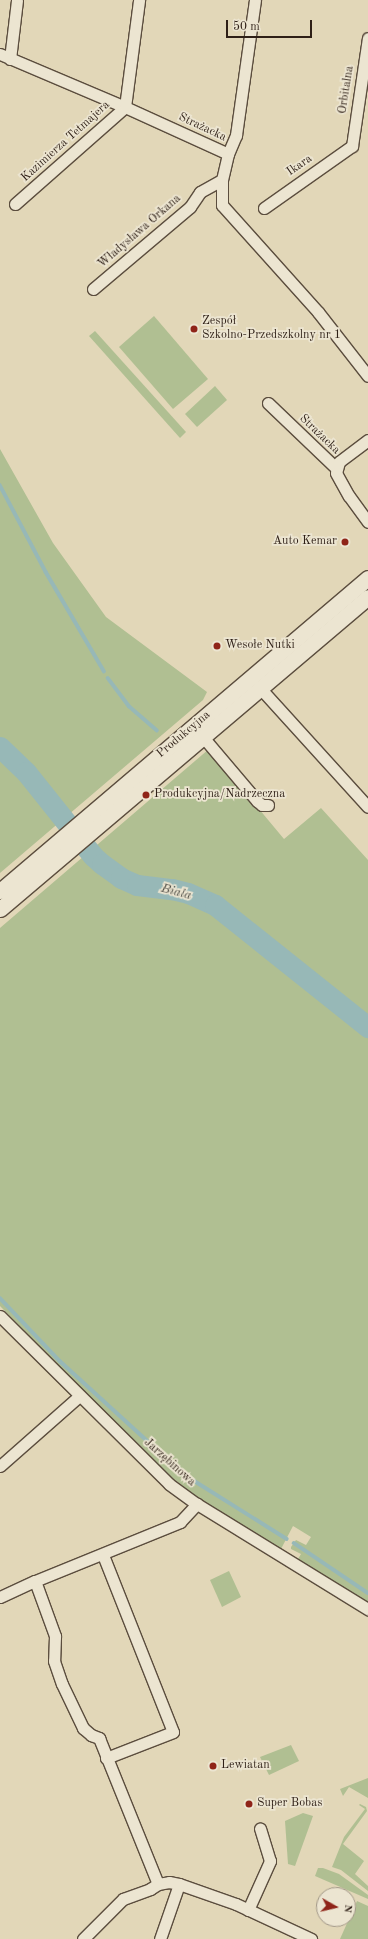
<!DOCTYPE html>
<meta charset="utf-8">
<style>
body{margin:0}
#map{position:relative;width:368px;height:1939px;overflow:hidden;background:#e2d7b8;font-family:"Old Standard TT",serif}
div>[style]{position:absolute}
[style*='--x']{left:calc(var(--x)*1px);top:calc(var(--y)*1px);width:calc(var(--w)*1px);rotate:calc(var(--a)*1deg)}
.green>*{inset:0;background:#b0bf92}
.stream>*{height:3.5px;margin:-1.75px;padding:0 1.75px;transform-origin:1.75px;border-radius:1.75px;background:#97b8b7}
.river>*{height:21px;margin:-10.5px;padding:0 10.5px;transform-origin:10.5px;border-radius:10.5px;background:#97b8b7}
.roads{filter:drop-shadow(1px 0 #5b4d3e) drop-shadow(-1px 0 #5b4d3e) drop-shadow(0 1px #5b4d3e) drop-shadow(0 -1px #5b4d3e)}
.minor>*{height:11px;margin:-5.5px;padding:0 5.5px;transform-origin:5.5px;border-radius:5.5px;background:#ece5d1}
.secondary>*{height:15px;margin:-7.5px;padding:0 7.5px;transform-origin:7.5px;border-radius:7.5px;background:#ece5d1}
.dots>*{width:11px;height:11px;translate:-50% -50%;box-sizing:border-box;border:2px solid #ece5d1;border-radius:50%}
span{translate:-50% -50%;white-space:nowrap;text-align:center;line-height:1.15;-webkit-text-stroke:3.5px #ece5d1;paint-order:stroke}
.street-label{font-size:12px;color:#2e1f16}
.poi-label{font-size:12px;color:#2e1f16}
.left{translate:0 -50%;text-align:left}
.right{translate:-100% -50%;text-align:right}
.water-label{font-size:13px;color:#4e4d46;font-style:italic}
.north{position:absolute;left:316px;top:1887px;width:40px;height:40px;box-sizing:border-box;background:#ece5d1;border:1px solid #a09686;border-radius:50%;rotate:98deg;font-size:11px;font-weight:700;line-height:16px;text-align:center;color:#2e1f16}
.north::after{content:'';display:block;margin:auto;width:14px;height:18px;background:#8f2418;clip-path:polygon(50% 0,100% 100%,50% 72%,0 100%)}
.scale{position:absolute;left:226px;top:20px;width:86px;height:18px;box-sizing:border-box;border:2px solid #2e1f16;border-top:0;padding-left:5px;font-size:12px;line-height:14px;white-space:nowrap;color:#2e1f16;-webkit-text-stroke:3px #ece5d1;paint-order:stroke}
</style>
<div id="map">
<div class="green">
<i style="clip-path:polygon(154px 316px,208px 379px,173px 409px,119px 347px)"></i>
<i style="clip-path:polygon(95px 331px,186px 432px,180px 438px,89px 336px)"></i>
<i style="clip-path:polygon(215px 386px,227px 400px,197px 427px,185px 414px)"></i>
<i style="clip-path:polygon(0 449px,53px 543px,106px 617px,207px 692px,203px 700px,0 873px)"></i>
<i style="clip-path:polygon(209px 749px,284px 839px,321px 808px,368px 860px,368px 1603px,298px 1559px,301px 1554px,291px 1549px,291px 1547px,296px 1540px,306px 1545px,311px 1537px,298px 1529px,293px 1526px,281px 1549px,200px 1499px,172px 1478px,99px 1407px,0 1306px,0 928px)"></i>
<i style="clip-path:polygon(229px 1571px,241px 1597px,222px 1607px,210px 1580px)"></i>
<i style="clip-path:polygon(291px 1745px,299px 1761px,269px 1775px,260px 1757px)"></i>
<i style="clip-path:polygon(368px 1778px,368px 1798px,349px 1787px,343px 1796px,340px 1789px)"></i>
<i style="clip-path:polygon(360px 1804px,366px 1807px,367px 1811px,343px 1844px,364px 1861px,355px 1874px,368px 1886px,368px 1891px,341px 1870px,332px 1867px,344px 1837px,365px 1809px,359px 1805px)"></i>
<i style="clip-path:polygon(303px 1813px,313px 1816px,295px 1866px,288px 1864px,285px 1821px)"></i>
<i style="clip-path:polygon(318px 1868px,323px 1868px,339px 1874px,368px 1895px,368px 1899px,315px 1876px)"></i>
<i style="clip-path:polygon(357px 1901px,368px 1906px,368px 1939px,340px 1939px)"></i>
</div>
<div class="stream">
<i style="--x:0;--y:485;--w:98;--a:62.1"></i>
<i style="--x:46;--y:572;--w:115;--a:59.6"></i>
<i style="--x:108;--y:678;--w:35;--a:53"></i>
<i style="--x:129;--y:706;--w:37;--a:41"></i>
<i style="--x:0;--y:1298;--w:87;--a:46.4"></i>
<i style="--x:60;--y:1361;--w:169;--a:42.4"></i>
<i style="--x:185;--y:1475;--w:120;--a:32.1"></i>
<i style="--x:294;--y:1543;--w:89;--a:34"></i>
</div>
<div class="river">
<i style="--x:0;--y:747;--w:36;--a:44"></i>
<i style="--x:26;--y:772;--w:107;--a:51.4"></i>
<i style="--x:93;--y:856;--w:12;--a:42"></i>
<i style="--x:102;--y:864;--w:24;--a:36"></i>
<i style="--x:121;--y:878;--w:17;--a:24"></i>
<i style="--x:137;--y:885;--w:35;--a:7"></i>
<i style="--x:172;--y:889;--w:16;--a:14"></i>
<i style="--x:188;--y:893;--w:30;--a:24"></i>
<i style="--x:215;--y:905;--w:196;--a:38.6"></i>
</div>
<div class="roads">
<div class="minor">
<i style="--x:0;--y:54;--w:136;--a:23"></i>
<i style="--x:125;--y:107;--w:113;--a:24.5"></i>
<i style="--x:228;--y:154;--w:27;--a:103"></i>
<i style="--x:222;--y:180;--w:25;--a:90"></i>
<i style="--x:222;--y:205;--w:144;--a:48.1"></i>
<i style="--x:318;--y:312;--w:81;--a:52"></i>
<i style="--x:10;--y:59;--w:59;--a:-83.2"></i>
<i style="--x:228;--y:154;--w:21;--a:-67"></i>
<i style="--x:236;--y:135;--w:136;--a:-82"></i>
<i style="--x:15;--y:204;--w:147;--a:-41.4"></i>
<i style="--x:125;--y:107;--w:108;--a:-82.5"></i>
<i style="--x:264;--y:208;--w:108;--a:-35.2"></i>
<i style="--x:352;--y:146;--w:109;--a:-81.6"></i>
<i style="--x:93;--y:289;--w:127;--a:-40.2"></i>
<i style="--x:190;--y:207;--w:18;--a:-56"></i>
<i style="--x:200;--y:192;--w:25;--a:-29"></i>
<i style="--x:268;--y:403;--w:94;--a:43.7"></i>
<i style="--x:368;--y:440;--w:36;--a:143"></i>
<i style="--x:339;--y:462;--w:11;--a:105"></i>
<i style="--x:336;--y:473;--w:26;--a:61"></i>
<i style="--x:349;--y:496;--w:32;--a:54"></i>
<i style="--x:261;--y:689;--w:159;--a:47.8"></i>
<i style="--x:203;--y:737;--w:84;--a:49.8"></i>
<i style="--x:257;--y:801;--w:6;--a:39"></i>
<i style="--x:262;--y:805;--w:6;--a:0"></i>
<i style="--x:0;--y:1316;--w:238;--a:44.8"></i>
<i style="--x:169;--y:1484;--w:34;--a:36"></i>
<i style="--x:197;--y:1504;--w:201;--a:31.6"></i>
<i style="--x:0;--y:1466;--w:106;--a:-41.5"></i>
<i style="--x:103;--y:1555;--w:190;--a:68.4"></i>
<i style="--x:173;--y:1732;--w:72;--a:158.8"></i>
<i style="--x:35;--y:1581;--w:59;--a:70"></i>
<i style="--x:55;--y:1636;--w:25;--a:92"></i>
<i style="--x:54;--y:1661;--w:24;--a:71"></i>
<i style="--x:62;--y:1684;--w:49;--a:64.5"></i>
<i style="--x:83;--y:1728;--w:11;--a:41"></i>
<i style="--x:91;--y:1735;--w:9;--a:21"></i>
<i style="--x:99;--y:1738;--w:157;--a:68"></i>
<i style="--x:0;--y:1597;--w:38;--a:-25"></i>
<i style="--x:35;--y:1581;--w:157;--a:-22.1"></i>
<i style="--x:180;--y:1522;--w:25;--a:-47"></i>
<i style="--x:248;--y:1910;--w:54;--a:-65.8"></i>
<i style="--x:270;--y:1861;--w:34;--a:-107"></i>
<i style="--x:83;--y:1939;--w:57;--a:-45"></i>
<i style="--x:123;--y:1899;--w:29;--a:-20"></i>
<i style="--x:150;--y:1889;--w:9;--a:-32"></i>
<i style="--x:158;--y:1884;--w:11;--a:-10"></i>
<i style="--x:169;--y:1882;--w:10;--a:11"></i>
<i style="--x:179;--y:1884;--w:60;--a:19.3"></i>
<i style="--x:236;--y:1904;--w:83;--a:25"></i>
<i style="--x:160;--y:1939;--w:58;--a:-70.9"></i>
</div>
<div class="secondary">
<i style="--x:0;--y:891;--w:483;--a:-40.4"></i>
<i style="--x:0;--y:909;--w:482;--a:-40.3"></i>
</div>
</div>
<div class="dots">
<i style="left:194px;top:329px;background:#8f2418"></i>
<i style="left:345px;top:542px;background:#8f2418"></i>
<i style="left:217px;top:646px;background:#8f2418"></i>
<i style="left:146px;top:795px;background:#8f2418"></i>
<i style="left:213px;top:1766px;background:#8f2418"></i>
<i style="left:249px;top:1804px;background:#8f2418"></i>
</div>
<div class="street-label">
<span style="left:347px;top:90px;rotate:-81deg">Orbitalna</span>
<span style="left:202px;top:128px;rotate:25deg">Strażacka</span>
<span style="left:66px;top:142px;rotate:-42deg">Kazimierza Tetmajera</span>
<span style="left:300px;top:166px;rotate:-35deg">Ikara</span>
<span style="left:140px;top:232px;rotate:-41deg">Władysława Orkana</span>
<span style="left:319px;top:435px;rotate:44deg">Strażacka</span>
<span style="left:184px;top:735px;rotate:-40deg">Produkcyjna</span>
<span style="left:169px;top:1463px;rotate:42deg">Jarzębinowa</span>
</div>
<div class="poi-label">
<span class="left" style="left:202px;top:329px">Zespół<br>Szkolno-Przedszkolny nr 1</span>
<span class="right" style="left:337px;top:542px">Auto Kemar</span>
<span class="left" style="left:225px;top:646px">Wesołe Nutki</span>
<span class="left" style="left:154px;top:795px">Produkcyjna/Nadrzeczna</span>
<span class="left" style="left:221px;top:1766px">Lewiatan</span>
<span class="left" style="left:257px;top:1804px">Super Bobas</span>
</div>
<div class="water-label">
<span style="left:176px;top:893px;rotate:15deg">Biala</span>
</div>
<div class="north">N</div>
<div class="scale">50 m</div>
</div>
